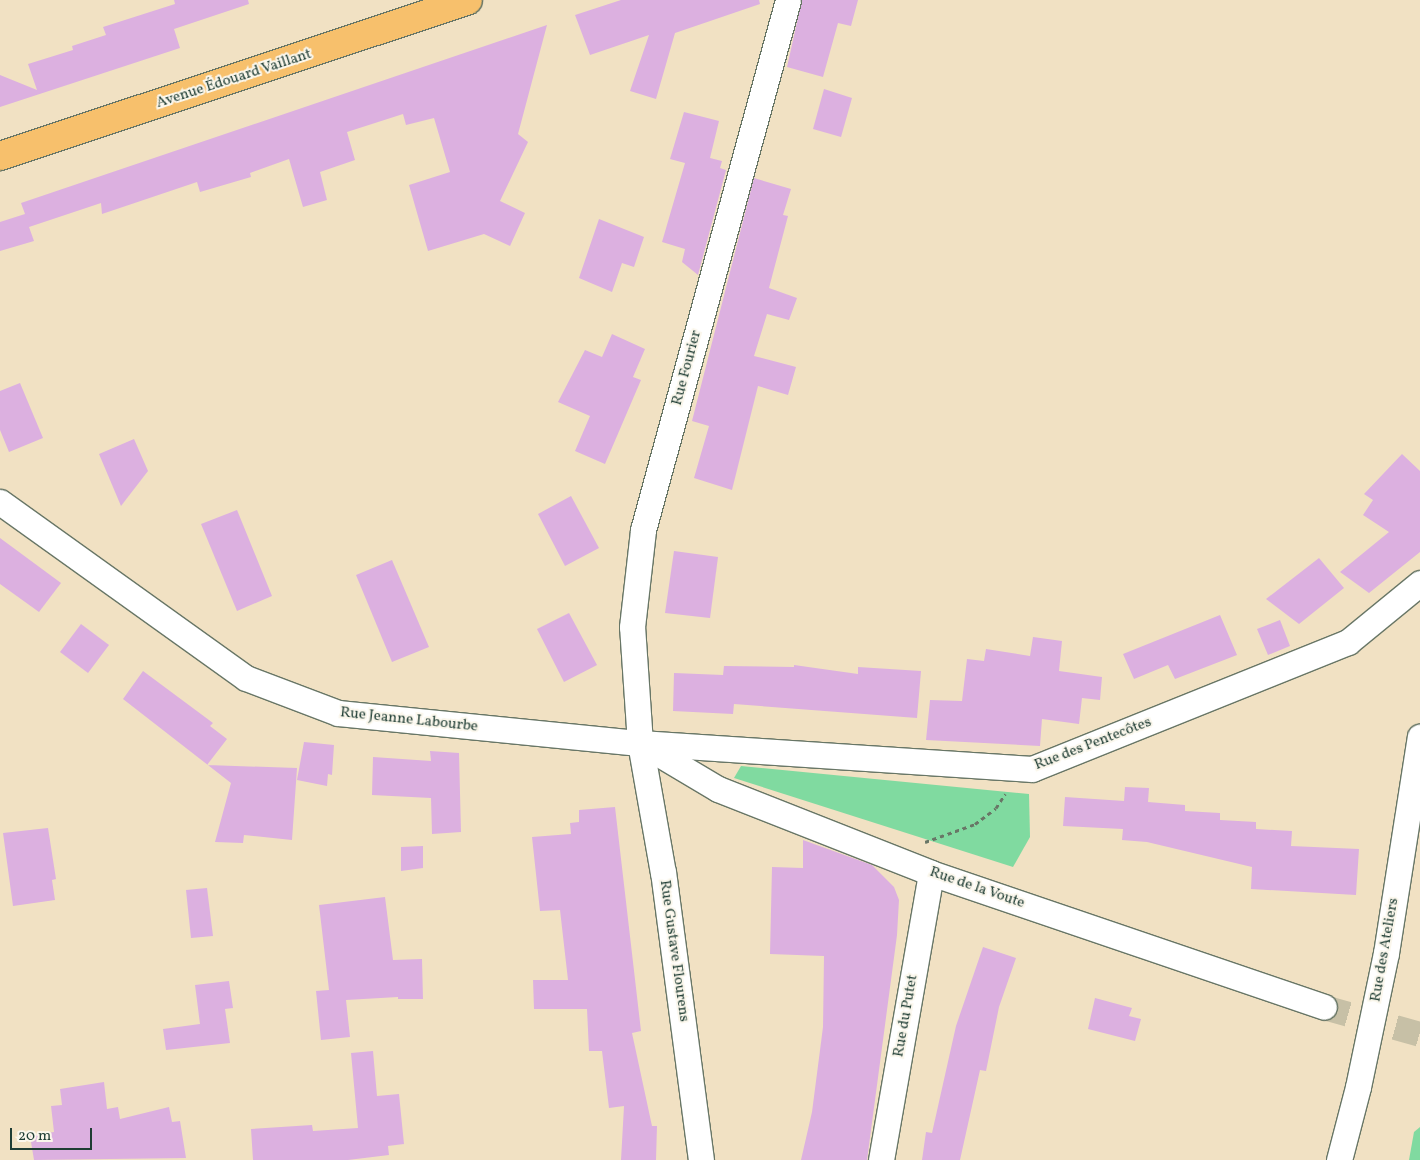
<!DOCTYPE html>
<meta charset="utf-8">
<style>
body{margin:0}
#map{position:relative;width:1420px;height:1160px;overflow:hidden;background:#f1e1c3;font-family:Vollkorn,serif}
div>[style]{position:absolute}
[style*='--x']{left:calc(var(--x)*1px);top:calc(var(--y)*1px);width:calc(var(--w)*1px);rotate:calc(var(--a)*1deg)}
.green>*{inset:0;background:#80daa0}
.building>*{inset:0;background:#dcb0e0}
.street-tunnel>*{height:25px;margin-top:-12.5px;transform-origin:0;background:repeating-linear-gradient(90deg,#c7c0a6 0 25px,transparent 0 37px)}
.path>*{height:3px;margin-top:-1.5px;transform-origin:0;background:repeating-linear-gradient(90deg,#687666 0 4px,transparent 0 8px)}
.roads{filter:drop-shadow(1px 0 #687666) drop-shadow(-1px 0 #687666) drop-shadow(0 1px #687666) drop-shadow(0 -1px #687666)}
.street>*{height:25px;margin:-12.5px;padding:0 12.5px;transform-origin:12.5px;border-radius:12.5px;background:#fff}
.primary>*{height:28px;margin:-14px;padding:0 14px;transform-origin:14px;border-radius:14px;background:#f7c06c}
span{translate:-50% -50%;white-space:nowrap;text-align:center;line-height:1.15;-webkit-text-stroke:4px #fbf7ec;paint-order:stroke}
.street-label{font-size:15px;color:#1f3d34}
.scale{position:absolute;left:10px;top:1128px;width:82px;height:22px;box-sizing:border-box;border:2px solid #1f3d34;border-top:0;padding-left:6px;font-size:15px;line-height:18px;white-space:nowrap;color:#1f3d34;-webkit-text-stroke:4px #fbf7ec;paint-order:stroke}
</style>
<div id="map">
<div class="green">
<i style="clip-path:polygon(741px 766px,1029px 794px,1030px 837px,1013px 867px,734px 778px)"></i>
<i style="clip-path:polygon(1420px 1127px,1420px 1160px,1409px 1160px,1414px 1132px)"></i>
</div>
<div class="building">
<i style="clip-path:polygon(174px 0,248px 0,249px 4px,174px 29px,180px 48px,0 107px,0 75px,37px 90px,28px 64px,73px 50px,72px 46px,106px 35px,103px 27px,175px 4px)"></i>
<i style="clip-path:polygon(621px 0,759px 0,760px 4px,675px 33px,656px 99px,630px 91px,649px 35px,590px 55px,575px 15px)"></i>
<i style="clip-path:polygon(802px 0,858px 0,851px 26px,838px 23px,823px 77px,787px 67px)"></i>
<i style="clip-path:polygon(547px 25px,518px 134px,528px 142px,500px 201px,525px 213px,510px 246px,484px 234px,428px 251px,409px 185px,450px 172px,434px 118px,406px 125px,403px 114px,347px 132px,355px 160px,320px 172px,327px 200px,303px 207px,289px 159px,250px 173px,251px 177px,200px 192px,197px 182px,102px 214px,101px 203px,29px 227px,34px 241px,0 251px,0 222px,25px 214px,21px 203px)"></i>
<i style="clip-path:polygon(824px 89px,852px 98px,841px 137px,813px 129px)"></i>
<i style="clip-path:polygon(684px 112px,719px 121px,710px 158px,722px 161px,720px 168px,726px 170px,698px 275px,682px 262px,685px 249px,662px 242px,685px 163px,670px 159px)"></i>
<i style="clip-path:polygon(754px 178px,791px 189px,783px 215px,788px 216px,769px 288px,797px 298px,789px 320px,767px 314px,754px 356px,796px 367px,788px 395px,758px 386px,732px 490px,694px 478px,709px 426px,692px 421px)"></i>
<i style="clip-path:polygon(599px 219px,644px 237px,634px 267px,622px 263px,612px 292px,579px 278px)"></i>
<i style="clip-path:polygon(612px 334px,645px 349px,633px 377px,641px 380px,605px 464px,575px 451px,590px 416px,558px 402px,585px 350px,602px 357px)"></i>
<i style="clip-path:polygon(20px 383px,43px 438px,9px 452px,0 430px,0 391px)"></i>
<i style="clip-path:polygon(134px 439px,148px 471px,121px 506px,99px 454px)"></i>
<i style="clip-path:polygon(1402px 454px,1420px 471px,1420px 552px,1369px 593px,1340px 572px,1389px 532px,1363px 515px,1373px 500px,1364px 494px)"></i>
<i style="clip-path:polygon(571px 496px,599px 548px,565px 566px,538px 514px)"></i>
<i style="clip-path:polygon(237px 510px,272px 596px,237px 611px,201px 524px)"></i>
<i style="clip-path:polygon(0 538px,61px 583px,39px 612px,0 584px)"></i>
<i style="clip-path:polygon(674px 551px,718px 557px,710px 618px,665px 613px)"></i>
<i style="clip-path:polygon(1319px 558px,1344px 588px,1299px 624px,1266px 599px)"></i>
<i style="clip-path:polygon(392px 560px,429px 647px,392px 662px,356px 575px)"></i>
<i style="clip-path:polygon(569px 613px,597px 665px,564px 682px,537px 629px)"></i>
<i style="clip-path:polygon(1220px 615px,1237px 655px,1175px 679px,1168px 665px,1134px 679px,1123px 654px)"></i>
<i style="clip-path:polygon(1280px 620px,1290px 646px,1268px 655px,1257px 629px)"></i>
<i style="clip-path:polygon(81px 624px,109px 645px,88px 673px,60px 652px)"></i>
<i style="clip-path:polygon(1033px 637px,1062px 641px,1059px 671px,1102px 677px,1100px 700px,1082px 698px,1079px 724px,1042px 719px,1040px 746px,926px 740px,930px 700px,962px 701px,967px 659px,984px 661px,986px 649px,1030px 656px)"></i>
<i style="clip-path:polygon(794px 665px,858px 674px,858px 667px,921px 671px,917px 718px,734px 704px,733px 714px,673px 711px,674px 673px,723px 675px,724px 666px,794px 667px)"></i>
<i style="clip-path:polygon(143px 671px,213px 723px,210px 726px,227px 739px,207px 765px,297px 768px,292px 840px,244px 835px,243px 843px,215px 842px,231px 783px,123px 699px)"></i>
<i style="clip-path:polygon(304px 742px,334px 745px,332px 775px,328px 774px,327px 786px,297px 780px)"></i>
<i style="clip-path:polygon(430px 751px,459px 753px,461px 832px,432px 834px,431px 798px,372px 795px,373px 757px,431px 761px)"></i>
<i style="clip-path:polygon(1125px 787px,1149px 788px,1148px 802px,1185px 805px,1185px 811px,1220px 813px,1220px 820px,1256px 822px,1256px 829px,1292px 831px,1291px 846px,1359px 849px,1356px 895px,1251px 889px,1252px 867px,1147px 842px,1122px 840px,1123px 829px,1063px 826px,1065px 797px,1124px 801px)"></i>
<i style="clip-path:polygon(615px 807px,641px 1031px,632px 1033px,652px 1126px,657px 1126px,656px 1160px,621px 1160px,624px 1106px,609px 1108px,602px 1051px,589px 1051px,587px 1009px,534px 1009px,533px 980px,568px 980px,560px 910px,540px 911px,532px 837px,571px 834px,570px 823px,579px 822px,579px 810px)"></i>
<i style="clip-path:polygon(48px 828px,56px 879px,52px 880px,55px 900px,13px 906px,3px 833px)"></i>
<i style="clip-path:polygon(803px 840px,872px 865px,894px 887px,899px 900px,897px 935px,867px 1160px,801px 1160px,812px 1112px,823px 1027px,824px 956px,770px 954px,772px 867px,803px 868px)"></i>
<i style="clip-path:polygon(423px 846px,423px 868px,401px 871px,401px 847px)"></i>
<i style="clip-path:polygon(207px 888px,213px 936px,191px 938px,186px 890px)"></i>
<i style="clip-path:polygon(385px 897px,393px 960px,422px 959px,423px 999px,398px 999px,398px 997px,346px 1000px,350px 1037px,321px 1040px,316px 991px,329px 990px,319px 905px)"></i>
<i style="clip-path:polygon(983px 947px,1016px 958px,999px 1007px,986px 1071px,980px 1070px,960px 1160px,922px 1160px,926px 1132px,932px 1133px,956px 1026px)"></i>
<i style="clip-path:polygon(229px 981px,233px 1008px,225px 1009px,230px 1043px,166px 1050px,163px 1029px,200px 1024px,195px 985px)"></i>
<i style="clip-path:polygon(1095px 998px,1132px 1008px,1129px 1016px,1141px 1019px,1135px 1041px,1088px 1029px)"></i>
<i style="clip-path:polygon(373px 1051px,377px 1096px,399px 1094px,404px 1144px,388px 1146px,389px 1155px,348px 1160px,253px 1160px,251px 1129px,312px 1125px,313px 1131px,358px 1128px,351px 1053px)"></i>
<i style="clip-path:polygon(104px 1082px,107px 1109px,118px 1107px,120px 1119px,169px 1107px,172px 1122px,180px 1121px,186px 1158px,34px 1160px,30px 1136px,54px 1132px,51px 1106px,62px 1105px,60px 1089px)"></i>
</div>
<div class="street-tunnel">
<i style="--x:1324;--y:1007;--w:100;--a:15.7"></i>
</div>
<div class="path">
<i style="--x:925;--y:842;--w:53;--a:-19.8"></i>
<i style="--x:975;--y:824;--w:26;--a:-37"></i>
<i style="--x:996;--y:808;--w:17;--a:-57"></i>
</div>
<div class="roads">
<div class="street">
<i style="--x:0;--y:502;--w:302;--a:35.6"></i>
<i style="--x:246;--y:678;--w:98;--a:20.8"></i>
<i style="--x:338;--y:713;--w:303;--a:5.7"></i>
<i style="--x:640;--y:743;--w:393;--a:3.8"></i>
<i style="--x:1032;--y:769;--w:341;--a:-21.9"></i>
<i style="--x:1348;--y:642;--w:93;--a:-39.3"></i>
<i style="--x:644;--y:745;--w:86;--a:30.7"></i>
<i style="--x:718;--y:789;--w:229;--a:21.5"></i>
<i style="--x:931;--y:873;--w:415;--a:18.8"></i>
<i style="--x:701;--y:1160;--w:290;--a:-97.5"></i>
<i style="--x:663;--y:873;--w:132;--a:-100"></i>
<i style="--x:640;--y:743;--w:116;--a:-93.9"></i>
<i style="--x:632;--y:627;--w:98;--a:-83.5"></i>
<i style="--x:643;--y:530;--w:549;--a:-74.7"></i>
<i style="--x:881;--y:1160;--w:291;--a:-80.1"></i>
<i style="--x:1339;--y:1160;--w:75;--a:-75.4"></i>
<i style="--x:1358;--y:1087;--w:137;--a:-78.2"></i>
<i style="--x:1386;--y:953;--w:219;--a:-81.1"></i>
</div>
<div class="primary">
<i style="--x:0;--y:156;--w:493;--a:-18.4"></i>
</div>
</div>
<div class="street-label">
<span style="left:234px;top:79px;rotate:-18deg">Avenue Édouard Vaillant</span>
<span style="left:687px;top:368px;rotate:-75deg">Rue Fourier</span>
<span style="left:409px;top:720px;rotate:6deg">Rue Jeanne Labourbe</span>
<span style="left:1093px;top:744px;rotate:-21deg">Rue des Pentecôtes</span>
<span style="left:977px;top:888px;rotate:19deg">Rue de la Voute</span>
<span style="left:1385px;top:950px;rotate:-80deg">Rue des Ateliers</span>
<span style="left:674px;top:951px;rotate:82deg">Rue Gustave Flourens</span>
<span style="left:906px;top:1016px;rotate:-80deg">Rue du Putet</span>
</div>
<div class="scale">20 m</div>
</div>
